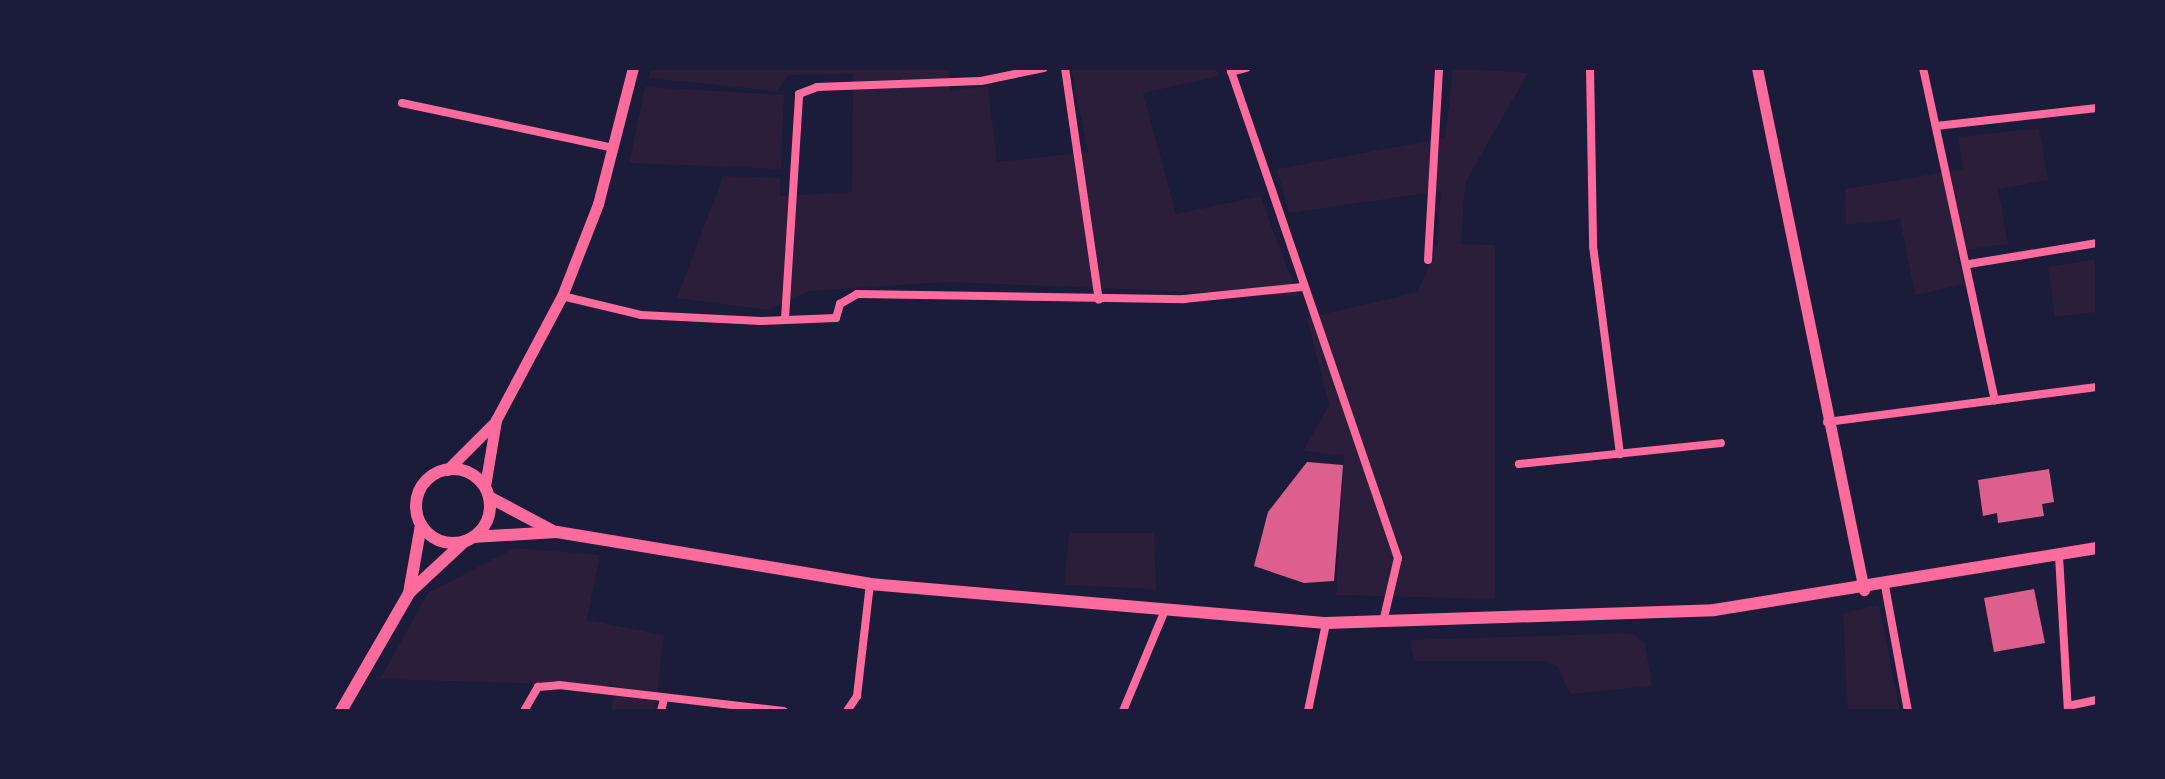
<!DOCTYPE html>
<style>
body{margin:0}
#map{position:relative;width:2165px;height:779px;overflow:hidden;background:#1b1b3a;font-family:Commissioner,sans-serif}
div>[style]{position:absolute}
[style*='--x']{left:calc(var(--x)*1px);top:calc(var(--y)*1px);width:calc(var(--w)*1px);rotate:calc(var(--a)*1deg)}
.green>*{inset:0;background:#2a1e3b}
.building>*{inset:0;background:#dd5f8e}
.minor>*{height:8px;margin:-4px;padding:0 4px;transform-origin:4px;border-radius:4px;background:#ff6b9d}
.tertiary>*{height:11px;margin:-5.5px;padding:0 5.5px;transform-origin:5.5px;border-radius:5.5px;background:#ff6b9d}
.secondary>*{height:12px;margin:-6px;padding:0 6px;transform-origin:6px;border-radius:6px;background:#ff6b9d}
.secondary>.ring{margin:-6px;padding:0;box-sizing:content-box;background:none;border:12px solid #ff6b9d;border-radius:50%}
span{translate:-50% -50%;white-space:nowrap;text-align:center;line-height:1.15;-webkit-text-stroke:7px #1b1b3a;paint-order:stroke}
.frame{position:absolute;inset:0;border:70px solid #1b1b3a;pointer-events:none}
</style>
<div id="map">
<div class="green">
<i style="clip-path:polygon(651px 68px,949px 68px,950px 91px,988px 86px,997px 162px,1088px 152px,1071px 68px,1216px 68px,1219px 76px,1143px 93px,1176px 214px,1260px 196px,1298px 296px,947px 282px,809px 291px,768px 310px,677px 298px,723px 176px,780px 178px,780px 196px,852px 192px,853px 74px,789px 75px,777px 91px,649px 78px)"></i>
<i style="clip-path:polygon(1453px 68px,1528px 73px,1465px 183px,1461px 244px,1495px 245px,1495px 599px,1336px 595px,1344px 456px,1303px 451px,1329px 405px,1307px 318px,1418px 292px,1437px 244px,1441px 191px,1289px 213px,1277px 169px,1445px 138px)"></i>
<i style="clip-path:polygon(645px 87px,784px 95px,781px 169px,629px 163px)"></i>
<i style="clip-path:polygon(2039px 128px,2048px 180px,1998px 189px,2008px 244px,1956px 251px,1965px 284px,1915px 295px,1900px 219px,1846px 225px,1845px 189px,1963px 169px,1958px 137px)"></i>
<i style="clip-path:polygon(2097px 259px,2097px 312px,2055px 317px,2048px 267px)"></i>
<i style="clip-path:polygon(1069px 533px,1154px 533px,1156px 589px,1064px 585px)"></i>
<i style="clip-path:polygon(515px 548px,600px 555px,587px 620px,664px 635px,655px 707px,684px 711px,610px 711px,619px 686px,380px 679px,428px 593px)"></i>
<i style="clip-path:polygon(1879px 605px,1900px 711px,1848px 711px,1843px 613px)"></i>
<i style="clip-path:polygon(1631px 633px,1645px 643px,1652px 686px,1570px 694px,1558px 667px,1545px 661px,1414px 661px,1410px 640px)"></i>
</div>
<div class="building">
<i style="clip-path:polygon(1307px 462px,1343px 465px,1334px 581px,1304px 583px,1254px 566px,1268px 512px)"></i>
<i style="clip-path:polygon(2049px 469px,2054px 502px,2042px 504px,2044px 516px,1998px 523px,1997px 513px,1983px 516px,1978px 480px)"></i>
<i style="clip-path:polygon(2034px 589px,2045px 643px,1994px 652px,1984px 598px)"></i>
</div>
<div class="minor">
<i style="--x:1065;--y:68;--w:234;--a:81.7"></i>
<i style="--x:1230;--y:68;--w:518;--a:71.08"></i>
<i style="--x:1398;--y:558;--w:66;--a:103.2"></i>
<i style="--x:1590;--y:68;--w:178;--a:89"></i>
<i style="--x:1593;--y:246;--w:210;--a:82.6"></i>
<i style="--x:1923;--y:68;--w:340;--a:77.8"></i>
<i style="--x:1231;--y:72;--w:16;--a:-15"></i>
<i style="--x:402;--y:103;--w:217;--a:12"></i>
<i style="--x:1936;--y:126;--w:162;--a:-6.4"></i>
<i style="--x:1428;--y:260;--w:192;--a:-86.7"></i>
<i style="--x:1969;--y:264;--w:130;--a:-9.3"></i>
<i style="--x:562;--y:296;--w:81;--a:13.5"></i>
<i style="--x:641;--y:315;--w:120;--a:2.9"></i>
<i style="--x:761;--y:321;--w:75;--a:-2.3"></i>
<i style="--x:836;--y:318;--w:15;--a:-74"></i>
<i style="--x:840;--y:304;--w:20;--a:-30"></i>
<i style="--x:857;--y:294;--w:327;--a:0.9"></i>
<i style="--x:1184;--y:299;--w:119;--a:-5.8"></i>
<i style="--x:785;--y:319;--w:225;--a:-86.4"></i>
<i style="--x:799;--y:94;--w:19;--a:-21"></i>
<i style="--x:817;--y:87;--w:164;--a:-2.1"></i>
<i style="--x:981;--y:81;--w:64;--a:-11.7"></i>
<i style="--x:1827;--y:422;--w:272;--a:-7.4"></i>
<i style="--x:1519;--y:464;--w:203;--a:-5.9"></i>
<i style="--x:2059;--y:556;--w:155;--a:86.7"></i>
<i style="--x:1885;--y:586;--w:127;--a:79.6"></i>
<i style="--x:2068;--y:706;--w:30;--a:-12"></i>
<i style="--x:524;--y:711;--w:28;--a:-60"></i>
<i style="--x:538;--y:687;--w:21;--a:-5"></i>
<i style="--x:559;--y:685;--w:226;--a:6.6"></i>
<i style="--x:661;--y:711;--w:12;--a:-76"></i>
<i style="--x:847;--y:711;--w:18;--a:-56"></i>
<i style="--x:857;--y:696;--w:113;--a:-83.4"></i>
<i style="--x:1123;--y:711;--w:109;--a:-67.4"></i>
<i style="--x:1308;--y:711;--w:90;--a:-78.4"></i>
</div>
<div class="tertiary">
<i style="--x:1757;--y:68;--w:533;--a:78.42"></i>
<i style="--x:447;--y:470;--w:68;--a:-45"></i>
<i style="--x:485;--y:486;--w:67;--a:-80.5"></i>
<i style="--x:496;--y:420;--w:140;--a:-62"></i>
<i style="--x:562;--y:296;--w:99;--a:-68.6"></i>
<i style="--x:598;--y:204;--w:140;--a:-75.6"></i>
</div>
<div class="secondary">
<i class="ring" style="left:416px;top:469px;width:62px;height:62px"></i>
<i style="--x:489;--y:497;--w:72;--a:28"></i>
<i style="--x:473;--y:537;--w:84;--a:-3.4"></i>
<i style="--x:557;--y:532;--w:317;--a:9.4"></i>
<i style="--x:870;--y:584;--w:458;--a:4.9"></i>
<i style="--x:1326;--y:623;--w:388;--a:-1.9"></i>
<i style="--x:1714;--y:610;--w:388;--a:-9.2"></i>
<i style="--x:411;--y:591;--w:74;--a:-42.8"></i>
<i style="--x:341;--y:711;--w:136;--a:-60"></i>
<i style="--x:409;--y:593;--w:69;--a:-80"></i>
</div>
<div class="frame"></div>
</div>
